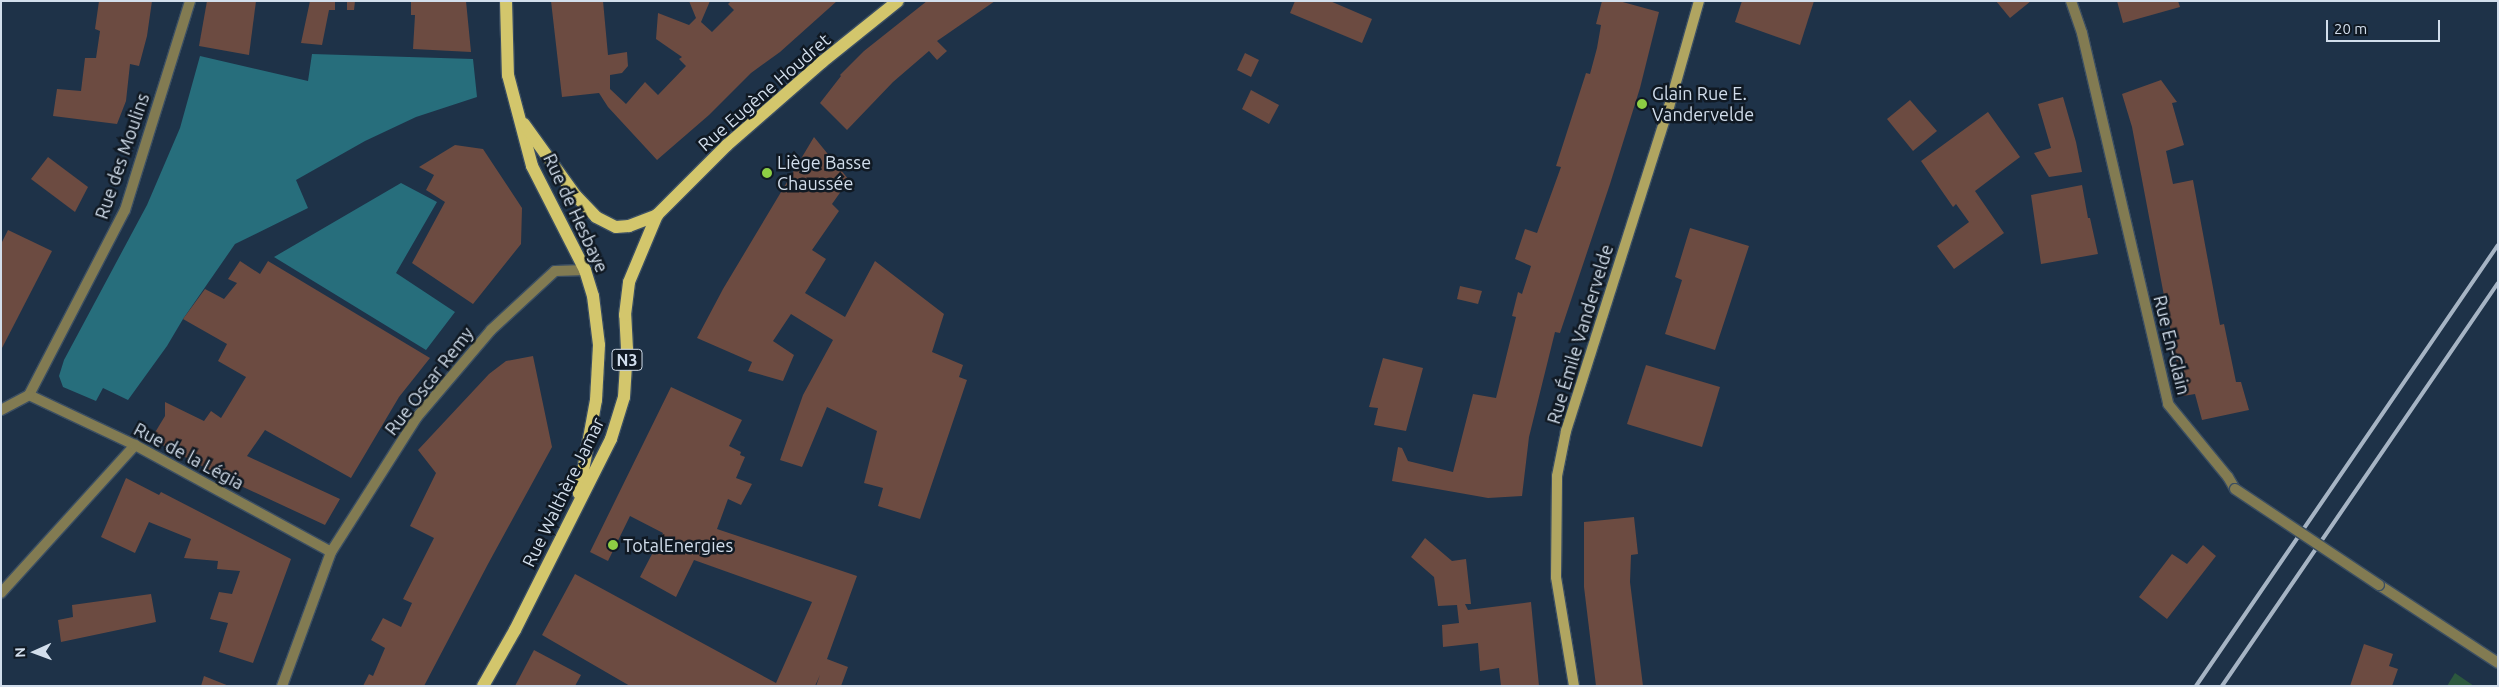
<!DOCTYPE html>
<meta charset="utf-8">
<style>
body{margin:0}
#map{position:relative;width:2499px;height:687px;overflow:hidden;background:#1e3248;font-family:Ubuntu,sans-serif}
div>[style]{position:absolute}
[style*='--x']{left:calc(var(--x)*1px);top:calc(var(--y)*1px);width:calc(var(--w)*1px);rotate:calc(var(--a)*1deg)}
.green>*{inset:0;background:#2c583e}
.water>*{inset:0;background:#276e7c}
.building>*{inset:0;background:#6c4b41}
.roads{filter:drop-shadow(1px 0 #3b4e62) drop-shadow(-1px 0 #3b4e62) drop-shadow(0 1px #3b4e62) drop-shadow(0 -1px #3b4e62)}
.lane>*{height:10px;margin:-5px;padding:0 5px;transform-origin:5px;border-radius:5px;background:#827b52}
.street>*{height:10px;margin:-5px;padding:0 5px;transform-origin:5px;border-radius:5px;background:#827b52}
.secondary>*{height:10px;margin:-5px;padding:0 5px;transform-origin:5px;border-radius:5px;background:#b0a561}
.primary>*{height:12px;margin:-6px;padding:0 6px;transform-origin:6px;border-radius:6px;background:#d3c66c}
.rail>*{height:4px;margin:-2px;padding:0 2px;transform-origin:2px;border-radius:2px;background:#a6b4c4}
.bridges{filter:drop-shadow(1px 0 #3b4e62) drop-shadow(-1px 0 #3b4e62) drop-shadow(0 1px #3b4e62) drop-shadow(0 -1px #3b4e62)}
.street-bridge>*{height:10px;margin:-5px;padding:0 5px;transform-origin:5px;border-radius:5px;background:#827b52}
.dots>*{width:14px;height:14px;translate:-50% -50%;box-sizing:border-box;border:2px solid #101923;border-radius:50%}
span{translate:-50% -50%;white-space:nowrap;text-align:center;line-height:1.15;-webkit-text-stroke:5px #101923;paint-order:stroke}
.shield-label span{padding:1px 4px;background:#101923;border:1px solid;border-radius:4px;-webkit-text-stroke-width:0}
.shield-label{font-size:16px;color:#d2deec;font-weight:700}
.street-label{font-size:18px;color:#d2deec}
.poi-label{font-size:18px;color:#d2deec}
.left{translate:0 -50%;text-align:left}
.frame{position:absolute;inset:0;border:2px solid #d2deec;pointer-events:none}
.north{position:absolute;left:10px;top:627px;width:50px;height:50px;-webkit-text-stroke:4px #101923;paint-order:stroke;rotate:268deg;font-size:14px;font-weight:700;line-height:20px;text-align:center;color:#d2deec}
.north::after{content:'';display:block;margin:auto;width:18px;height:22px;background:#d2deec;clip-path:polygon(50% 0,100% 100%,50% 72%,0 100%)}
.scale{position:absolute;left:2326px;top:20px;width:114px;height:22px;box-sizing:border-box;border:2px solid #d2deec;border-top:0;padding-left:6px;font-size:15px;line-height:18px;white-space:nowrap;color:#d2deec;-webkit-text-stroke:4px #101923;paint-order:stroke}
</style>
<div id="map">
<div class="green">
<i style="clip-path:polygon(2455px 673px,2474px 686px,2447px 686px)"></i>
</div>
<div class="water">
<i style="clip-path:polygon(312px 54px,473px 59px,477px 97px,416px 117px,365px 141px,296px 180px,308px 208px,235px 244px,183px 319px,167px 346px,128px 400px,103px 388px,96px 401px,63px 387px,59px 376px,64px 360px,147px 205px,180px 128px,200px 56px,308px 81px)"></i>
<i style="clip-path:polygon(401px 183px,437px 202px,396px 273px,455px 312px,426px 350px,274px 257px)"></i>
</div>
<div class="building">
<i style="clip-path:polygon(99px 1px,152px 1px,147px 36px,139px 66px,130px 64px,126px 101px,117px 124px,53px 116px,57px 89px,81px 91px,85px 58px,96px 58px,100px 31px,95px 29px)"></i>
<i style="clip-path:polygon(207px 1px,256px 1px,249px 55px,199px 46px)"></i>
<i style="clip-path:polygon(310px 1px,335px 1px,335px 10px,329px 10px,322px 45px,301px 43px)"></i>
<i style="clip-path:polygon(347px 1px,355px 1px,354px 10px,347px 10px)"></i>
<i style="clip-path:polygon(411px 1px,466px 1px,471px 52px,413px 49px,415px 15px,411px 15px)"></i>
<i style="clip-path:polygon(551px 1px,603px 1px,608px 55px,627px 52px,628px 66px,622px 73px,610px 75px,610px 89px,626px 104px,645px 82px,658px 95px,686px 66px,679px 59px,682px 57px,656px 39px,658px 13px,689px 25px,696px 18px,689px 1px,710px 1px,701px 22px,712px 32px,734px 10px,728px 4px,731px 1px,837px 1px,780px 52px,751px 73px,709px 115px,657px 160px,608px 107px,599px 93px,562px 97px)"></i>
<i style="clip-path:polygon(927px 1px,995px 1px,937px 41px,947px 51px,937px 60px,929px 51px,893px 82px,847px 130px,820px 103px,841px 76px,840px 75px,864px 51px)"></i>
<i style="clip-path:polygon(1295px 1px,1330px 1px,1372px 19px,1362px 43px,1290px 13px)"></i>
<i style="clip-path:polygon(1602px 1px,1619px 1px,1659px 12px,1640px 88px,1610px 184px,1560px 333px,1555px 332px,1529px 437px,1522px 496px,1488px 498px,1392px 481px,1398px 447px,1402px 448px,1408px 461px,1453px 472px,1473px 394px,1496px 398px,1516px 317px,1512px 316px,1518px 292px,1522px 294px,1531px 266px,1515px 259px,1525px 229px,1537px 233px,1561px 167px,1556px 166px,1586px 73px,1590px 74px,1597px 48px,1601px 25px,1596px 24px)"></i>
<i style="clip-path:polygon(1742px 1px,1814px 1px,1800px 45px,1735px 22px)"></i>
<i style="clip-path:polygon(1996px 1px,2031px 1px,2010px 18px)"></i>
<i style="clip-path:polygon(2117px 1px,2178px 1px,2180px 7px,2123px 23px)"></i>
<i style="clip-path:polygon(1245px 53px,1259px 60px,1251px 77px,1237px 70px)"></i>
<i style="clip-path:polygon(2161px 80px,2177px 102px,2172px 103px,2184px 145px,2166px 151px,2173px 184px,2193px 180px,2220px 325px,2224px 324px,2236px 382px,2241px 382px,2249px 410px,2202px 420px,2195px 394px,2183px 396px,2132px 127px,2122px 94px)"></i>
<i style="clip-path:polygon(1251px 90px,1279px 105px,1269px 124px,1242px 109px)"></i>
<i style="clip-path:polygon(2063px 97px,2076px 142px,2082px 172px,2049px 177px,2034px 153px,2051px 148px,2038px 104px)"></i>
<i style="clip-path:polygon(1910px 100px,1937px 131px,1913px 151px,1887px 119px)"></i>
<i style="clip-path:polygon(1988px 112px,2020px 157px,1975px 191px,2004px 233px,1954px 269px,1937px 246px,1969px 222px,1956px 204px,1953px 207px,1921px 161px)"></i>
<i style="clip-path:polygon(814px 137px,849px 180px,832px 204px,839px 211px,812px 250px,826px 259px,805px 293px,845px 317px,875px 261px,944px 314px,932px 352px,963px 365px,959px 377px,967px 380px,920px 519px,878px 506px,883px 488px,864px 483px,877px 431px,827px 407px,802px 467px,780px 460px,803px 395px,833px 340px,791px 314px,773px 341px,794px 355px,783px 381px,748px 371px,752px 362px,697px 338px,723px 289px)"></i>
<i style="clip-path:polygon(455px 145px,483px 149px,522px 208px,521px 244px,473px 304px,412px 263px,445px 202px,426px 190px,434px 175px,419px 167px)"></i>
<i style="clip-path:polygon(48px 157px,88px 187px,75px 212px,31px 179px)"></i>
<i style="clip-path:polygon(2082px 185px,2088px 218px,2090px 218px,2098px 254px,2041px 264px,2031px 195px)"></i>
<i style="clip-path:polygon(1690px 228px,1749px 246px,1715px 350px,1665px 334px,1682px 280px,1675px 277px)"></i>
<i style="clip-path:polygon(8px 230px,52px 251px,1px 350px,1px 244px)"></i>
<i style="clip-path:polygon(240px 261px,260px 274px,268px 261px,430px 358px,399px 397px,351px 478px,265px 430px,247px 456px,340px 499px,325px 525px,228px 480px,151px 439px,165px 416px,165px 402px,204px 421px,211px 411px,221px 418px,246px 377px,218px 361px,227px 344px,183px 319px,205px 289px,224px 299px,237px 283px,228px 279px)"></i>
<i style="clip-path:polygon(1460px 286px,1482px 291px,1478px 304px,1457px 299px)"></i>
<i style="clip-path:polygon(533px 356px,552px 447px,488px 564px,424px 686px,363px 686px,369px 674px,373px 676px,385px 648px,371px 640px,383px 618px,401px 627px,412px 603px,403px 599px,434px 538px,410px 526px,436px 473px,418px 450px,489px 374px,506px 361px)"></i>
<i style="clip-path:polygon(1383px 358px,1423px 368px,1406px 431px,1374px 425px,1378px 408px,1369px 407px)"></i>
<i style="clip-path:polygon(1646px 365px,1720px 387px,1702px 447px,1627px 424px)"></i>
<i style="clip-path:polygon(671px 387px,742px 420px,729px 446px,741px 452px,740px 455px,745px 457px,736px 478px,752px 484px,741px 505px,728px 499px,717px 529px,857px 576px,827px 659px,848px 667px,841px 686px,816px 686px,820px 675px,815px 686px,630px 686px,542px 635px,575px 574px,776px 683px,812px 602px,694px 560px,676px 597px,640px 577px,663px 533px,630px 516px,608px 561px,590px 552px)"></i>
<i style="clip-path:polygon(126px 478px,159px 495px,161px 492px,291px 559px,253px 663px,219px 652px,228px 623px,210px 619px,219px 592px,232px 594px,240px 571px,217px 569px,218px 561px,184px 558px,191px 539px,149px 522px,135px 553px,101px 537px)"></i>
<i style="clip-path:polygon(1634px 517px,1638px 554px,1631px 555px,1630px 582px,1643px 686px,1596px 686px,1584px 587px,1584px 522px)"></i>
<i style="clip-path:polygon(1425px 538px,1452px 561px,1466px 559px,1471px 604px,1465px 604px,1468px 610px,1531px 602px,1539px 686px,1501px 686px,1499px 668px,1480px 671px,1478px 643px,1443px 647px,1442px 625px,1459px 623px,1457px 605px,1438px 606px,1434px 577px,1411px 557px)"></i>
<i style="clip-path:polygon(2203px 545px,2216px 556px,2167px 619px,2139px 597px,2172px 554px,2187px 564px)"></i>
<i style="clip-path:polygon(151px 594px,156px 622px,61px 642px,58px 620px,73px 617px,72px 605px)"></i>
<i style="clip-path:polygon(2364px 644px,2393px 654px,2389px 666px,2398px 669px,2392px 686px,2350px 686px)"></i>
<i style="clip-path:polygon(534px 650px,581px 675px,575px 686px,515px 686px)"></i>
<i style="clip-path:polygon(204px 676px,229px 686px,201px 686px)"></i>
</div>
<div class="roads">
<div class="lane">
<i style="--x:1;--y:593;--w:200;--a:-47.8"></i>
</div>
<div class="street">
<i style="--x:2071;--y:1;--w:34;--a:71"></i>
<i style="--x:2082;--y:33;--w:381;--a:76.9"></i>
<i style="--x:2168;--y:404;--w:94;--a:50.6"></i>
<i style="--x:2228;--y:477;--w:14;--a:60"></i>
<i style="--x:29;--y:395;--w:208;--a:-62.6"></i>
<i style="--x:125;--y:210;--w:219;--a:-72.7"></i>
<i style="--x:29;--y:395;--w:117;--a:25.3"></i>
<i style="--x:135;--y:445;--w:223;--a:28.6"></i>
<i style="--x:1;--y:410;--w:32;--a:-28"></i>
<i style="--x:2379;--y:585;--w:142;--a:33.2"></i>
<i style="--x:282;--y:686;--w:143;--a:-69.9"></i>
<i style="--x:331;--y:552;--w:160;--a:-57.5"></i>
<i style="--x:417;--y:417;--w:114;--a:-49.6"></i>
<i style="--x:491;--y:330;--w:87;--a:-42.7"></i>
<i style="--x:555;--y:271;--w:30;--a:-2"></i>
</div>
<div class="secondary">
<i style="--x:1574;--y:686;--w:110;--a:-99.4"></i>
<i style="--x:1556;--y:577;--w:101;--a:-89.4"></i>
<i style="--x:1557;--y:476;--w:46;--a:-78.7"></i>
<i style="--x:1566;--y:431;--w:340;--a:-72.4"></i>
<i style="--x:1669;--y:107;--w:110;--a:-74.2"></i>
</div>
<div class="primary">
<i style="--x:506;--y:1;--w:74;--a:88.5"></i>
<i style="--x:508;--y:75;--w:94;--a:75.2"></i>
<i style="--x:532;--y:166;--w:117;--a:63"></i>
<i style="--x:585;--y:270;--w:27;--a:73"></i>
<i style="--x:593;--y:296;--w:49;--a:83"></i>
<i style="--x:599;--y:345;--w:55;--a:93.1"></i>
<i style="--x:596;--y:400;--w:95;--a:100.4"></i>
<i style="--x:524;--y:124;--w:89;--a:54.2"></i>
<i style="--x:576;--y:196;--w:29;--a:46"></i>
<i style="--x:596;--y:217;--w:22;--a:27"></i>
<i style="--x:616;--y:227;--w:13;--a:-4"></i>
<i style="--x:629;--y:226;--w:30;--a:-21"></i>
<i style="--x:483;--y:686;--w:64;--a:-60.3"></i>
<i style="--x:515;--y:630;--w:214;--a:-63.3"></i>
<i style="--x:611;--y:439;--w:44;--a:-72.8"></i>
<i style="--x:624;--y:397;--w:48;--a:-86.4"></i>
<i style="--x:627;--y:349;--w:34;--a:-93"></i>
<i style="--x:625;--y:315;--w:33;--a:-83"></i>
<i style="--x:629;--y:282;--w:73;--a:-67.3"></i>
<i style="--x:657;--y:215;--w:99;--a:-45"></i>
<i style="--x:727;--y:145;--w:126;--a:-41.1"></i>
<i style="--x:822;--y:62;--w:97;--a:-38.8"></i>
</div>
</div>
<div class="rail">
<i style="--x:2196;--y:686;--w:534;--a:-55.6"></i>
<i style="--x:2222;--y:686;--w:488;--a:-55.6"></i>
</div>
<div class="bridges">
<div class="street-bridge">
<i style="--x:2235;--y:489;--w:173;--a:33.7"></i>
</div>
</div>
<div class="dots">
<i style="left:1642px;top:104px;background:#8dce44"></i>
<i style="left:767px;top:173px;background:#8dce44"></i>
<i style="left:613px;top:545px;background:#8dce44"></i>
</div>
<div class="shield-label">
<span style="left:627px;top:360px">N3</span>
</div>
<div class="street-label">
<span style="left:764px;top:92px;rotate:-41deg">Rue Eugène Houdret</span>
<span style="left:122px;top:156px;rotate:-71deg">Rue des Moulins</span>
<span style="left:576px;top:213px;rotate:65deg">Rue de Hesbaye</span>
<span style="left:1580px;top:334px;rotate:-73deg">Rue Émile Vandervelde</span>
<span style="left:2172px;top:345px;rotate:76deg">Rue En-Glain</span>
<span style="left:429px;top:381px;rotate:-52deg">Rue Oscar Remy</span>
<span style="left:189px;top:456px;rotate:28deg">Rue de la Légia</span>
<span style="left:563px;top:492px;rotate:-64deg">Rue Walthère Jamar</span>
</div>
<div class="poi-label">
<span class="left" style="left:1652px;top:104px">Glain Rue E.<br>Vandervelde</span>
<span class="left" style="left:777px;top:173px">Liège Basse<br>Chaussée</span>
<span class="left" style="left:623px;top:545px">TotalEnergies</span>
</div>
<div class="frame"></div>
<div class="north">N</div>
<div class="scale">20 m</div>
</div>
